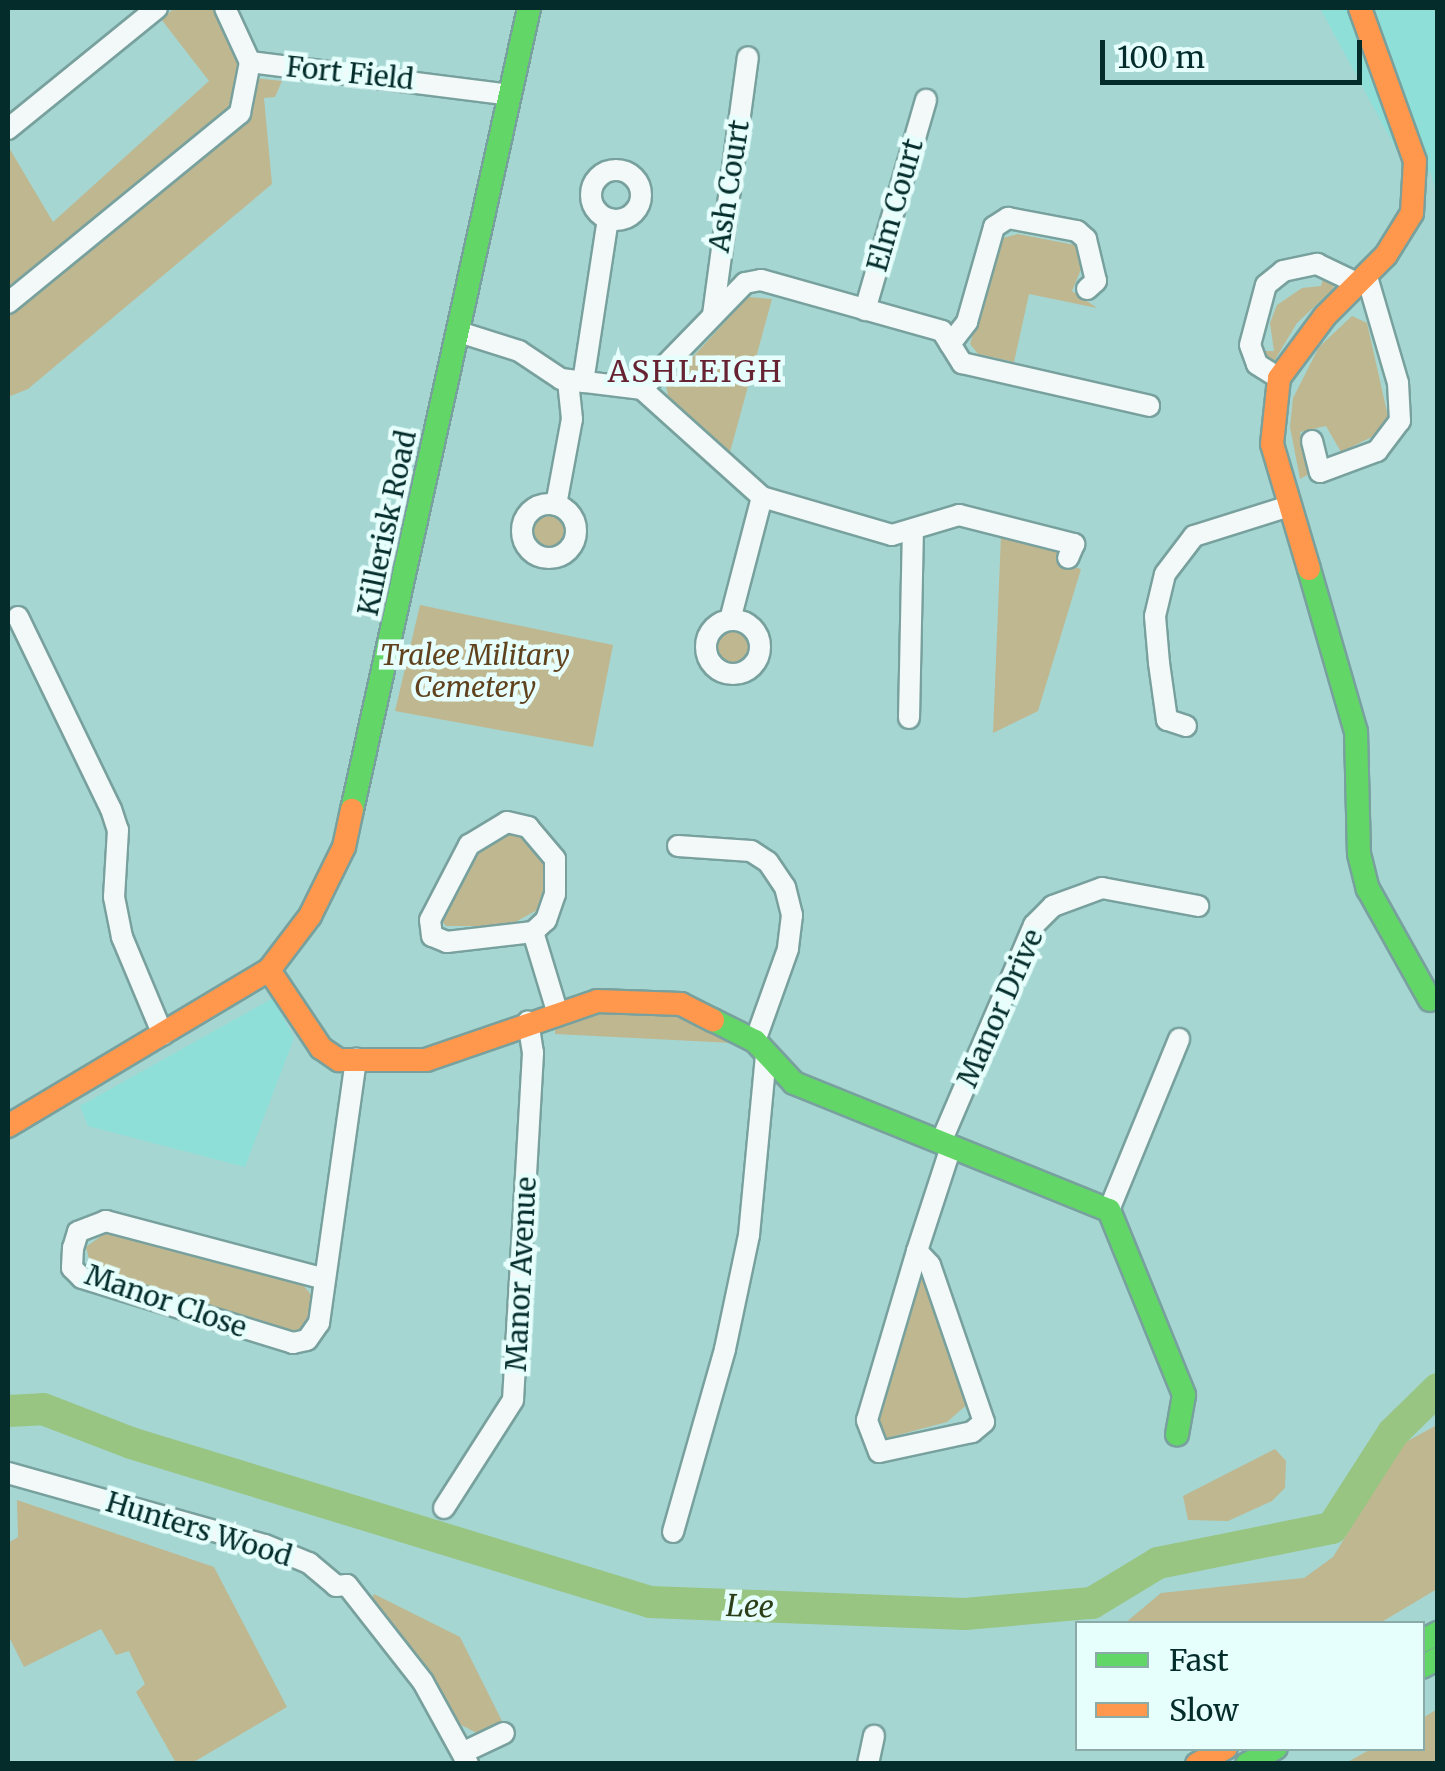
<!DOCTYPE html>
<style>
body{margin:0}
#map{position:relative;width:1445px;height:1771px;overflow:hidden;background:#a5d6d2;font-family:Merriweather,serif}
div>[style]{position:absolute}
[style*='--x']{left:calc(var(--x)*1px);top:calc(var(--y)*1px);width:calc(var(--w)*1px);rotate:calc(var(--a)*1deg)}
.built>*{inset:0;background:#8fdfd9}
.green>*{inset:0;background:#bfb790}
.round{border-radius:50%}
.river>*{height:32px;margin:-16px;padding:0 16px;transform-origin:16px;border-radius:16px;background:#98c582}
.roads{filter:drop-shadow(2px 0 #78a19e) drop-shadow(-2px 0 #78a19e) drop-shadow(0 2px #78a19e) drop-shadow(0 -2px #78a19e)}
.street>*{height:20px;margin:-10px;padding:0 10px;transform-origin:10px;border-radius:10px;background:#f2f9f8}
.street>.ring{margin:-10px;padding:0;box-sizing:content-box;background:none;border:20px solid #f2f9f8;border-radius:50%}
.fast>*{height:22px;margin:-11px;padding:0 11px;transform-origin:11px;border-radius:11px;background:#63d668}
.slow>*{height:22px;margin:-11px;padding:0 11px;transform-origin:11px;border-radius:11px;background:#ff974d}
span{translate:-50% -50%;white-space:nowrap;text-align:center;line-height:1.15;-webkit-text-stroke:9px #e6fffd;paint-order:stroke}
.street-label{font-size:28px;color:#032c2a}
.park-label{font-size:28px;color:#60421e;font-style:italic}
.neighbourhood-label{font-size:30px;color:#682333;letter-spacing:2.5px}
.water-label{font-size:30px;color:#2c3e17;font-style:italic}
.frame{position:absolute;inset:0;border:10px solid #032c2a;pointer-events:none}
.legend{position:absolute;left:1075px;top:1621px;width:350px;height:130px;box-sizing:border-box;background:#e6fffd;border:2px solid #8baba9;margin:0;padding:12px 18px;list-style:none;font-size:30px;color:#032c2a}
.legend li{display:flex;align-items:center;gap:20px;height:50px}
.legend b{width:50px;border:2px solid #8baba9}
.scale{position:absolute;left:1100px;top:40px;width:262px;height:45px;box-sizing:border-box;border:5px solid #032c2a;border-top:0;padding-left:12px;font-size:30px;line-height:35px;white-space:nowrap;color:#032c2a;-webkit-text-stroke:8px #e6fffd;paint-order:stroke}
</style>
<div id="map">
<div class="built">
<i style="clip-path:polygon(1320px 8px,1437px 8px,1437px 196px,1431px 173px,1401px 158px)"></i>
<i style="clip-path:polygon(273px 998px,294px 1038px,245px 1167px,88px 1126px,80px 1106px)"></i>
</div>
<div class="green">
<i style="clip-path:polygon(175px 8px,215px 8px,245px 77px,282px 81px,275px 97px,264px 98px,272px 184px,28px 389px,8px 397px,8px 146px,53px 222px,209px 81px,161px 19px)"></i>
<i style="clip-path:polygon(1018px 234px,1075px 245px,1082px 267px,1072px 291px,1097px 308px,1029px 294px,1014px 362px,978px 354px,970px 344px,1003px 238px)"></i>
<i style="clip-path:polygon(1324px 275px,1338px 279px,1332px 290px,1297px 323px,1273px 363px,1264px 362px,1263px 351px,1274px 351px,1270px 323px,1277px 305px,1302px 288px,1321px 286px)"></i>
<i style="clip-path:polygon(748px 297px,772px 299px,730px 452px,668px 396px,666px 386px)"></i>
<i style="clip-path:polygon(1352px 316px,1367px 323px,1389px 421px,1382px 432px,1341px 452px,1326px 426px,1300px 432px,1309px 474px,1300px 479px,1290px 427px,1293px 398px,1319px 347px)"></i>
<i class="round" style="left:531px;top:514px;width:36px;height:36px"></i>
<i style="clip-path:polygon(1001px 535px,1061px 551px,1060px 563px,1081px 569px,1038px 711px,993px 733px)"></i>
<i style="clip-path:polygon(420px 605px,613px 645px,593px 747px,395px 711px)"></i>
<i class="round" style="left:714px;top:629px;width:36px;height:36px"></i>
<i style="clip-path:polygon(501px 832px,521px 833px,549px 864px,539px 909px,508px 926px,446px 926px,441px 920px,479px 843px)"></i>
<i style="clip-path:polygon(663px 1012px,718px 1030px,733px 1043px,555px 1034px,556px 1020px,568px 1015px)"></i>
<i style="clip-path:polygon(108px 1231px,297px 1278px,313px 1297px,308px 1327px,296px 1335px,93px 1274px,86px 1247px)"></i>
<i style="clip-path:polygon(921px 1274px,970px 1402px,947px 1422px,887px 1438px,877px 1427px)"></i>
<i style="clip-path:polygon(1437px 1425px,1437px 1589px,1380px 1623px,1125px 1623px,1161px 1593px,1304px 1578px,1333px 1557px,1402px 1444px)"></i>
<i style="clip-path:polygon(1275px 1449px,1286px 1461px,1285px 1488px,1272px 1501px,1228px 1521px,1188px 1520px,1183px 1496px)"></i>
<i style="clip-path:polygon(17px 1500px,214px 1567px,287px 1707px,192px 1763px,176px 1763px,136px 1692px,145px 1684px,129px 1651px,116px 1655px,101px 1629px,24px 1667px,8px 1635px,8px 1543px,18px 1537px)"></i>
<i style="clip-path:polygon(374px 1594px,460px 1637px,503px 1723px,477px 1733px,457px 1723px,422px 1665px,370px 1603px)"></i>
<i style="clip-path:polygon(1437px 1709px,1437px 1763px,1346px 1763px,1371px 1749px,1422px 1748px,1423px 1718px)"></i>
</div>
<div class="river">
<i style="--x:8;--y:1411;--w:35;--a:-3"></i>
<i style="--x:43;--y:1409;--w:94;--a:21.1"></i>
<i style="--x:131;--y:1443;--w:543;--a:17.03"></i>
<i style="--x:650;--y:1602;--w:315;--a:2.2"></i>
<i style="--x:965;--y:1614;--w:127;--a:-5"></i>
<i style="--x:1092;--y:1603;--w:77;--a:-31.2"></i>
<i style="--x:1158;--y:1563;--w:177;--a:-11.4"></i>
<i style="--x:1332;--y:1528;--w:113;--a:-57.3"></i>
<i style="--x:1393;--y:1433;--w:63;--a:-44.4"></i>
</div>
<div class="roads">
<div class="street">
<i style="--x:225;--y:8;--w:60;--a:65.2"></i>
<i style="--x:250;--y:62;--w:262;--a:7.2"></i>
<i style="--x:8;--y:129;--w:192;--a:-39.1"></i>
<i class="ring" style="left:591px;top:170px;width:30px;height:30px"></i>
<i style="--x:8;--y:303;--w:300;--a:-39.3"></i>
<i style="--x:240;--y:113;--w:52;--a:-78.9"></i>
<i style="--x:865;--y:310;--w:219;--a:-73.8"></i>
<i style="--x:713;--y:315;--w:260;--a:-82.3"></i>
<i style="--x:459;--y:332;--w:63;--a:17.6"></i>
<i style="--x:519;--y:351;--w:50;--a:33.7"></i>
<i style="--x:561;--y:379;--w:82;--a:7"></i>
<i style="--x:642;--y:389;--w:148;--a:-45.8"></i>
<i style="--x:745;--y:283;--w:16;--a:-11"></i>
<i style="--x:761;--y:280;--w:188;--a:15.7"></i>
<i style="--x:942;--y:331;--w:38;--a:58"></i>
<i style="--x:962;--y:363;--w:192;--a:12.9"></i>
<i style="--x:950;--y:344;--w:28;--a:-52"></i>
<i style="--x:967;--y:322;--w:99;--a:-74.1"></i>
<i style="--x:994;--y:227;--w:17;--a:-33"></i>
<i style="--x:1008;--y:218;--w:70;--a:10.7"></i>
<i style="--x:1077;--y:231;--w:12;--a:42"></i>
<i style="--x:1086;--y:239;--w:43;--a:76.6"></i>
<i style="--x:1096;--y:281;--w:12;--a:138"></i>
<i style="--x:1279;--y:378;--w:26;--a:-148"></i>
<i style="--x:1257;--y:364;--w:20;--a:-110"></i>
<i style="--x:1250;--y:345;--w:62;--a:-75.1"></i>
<i style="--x:1266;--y:285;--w:22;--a:-39"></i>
<i style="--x:1283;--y:271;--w:35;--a:-12"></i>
<i style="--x:1317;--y:264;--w:47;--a:25.5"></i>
<i style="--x:583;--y:382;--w:165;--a:-81.3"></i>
<i style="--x:642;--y:389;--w:161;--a:42"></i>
<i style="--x:762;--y:497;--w:135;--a:16.3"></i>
<i style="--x:892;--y:535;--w:70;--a:-16.6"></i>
<i style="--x:959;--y:515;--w:119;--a:14.2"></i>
<i style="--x:1074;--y:544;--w:15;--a:113"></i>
<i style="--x:1312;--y:441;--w:32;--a:76"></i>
<i style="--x:1320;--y:472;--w:61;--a:-20.2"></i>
<i style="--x:1377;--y:451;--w:38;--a:-53"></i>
<i style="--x:1400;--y:421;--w:38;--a:-93"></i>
<i style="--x:1398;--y:383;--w:110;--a:-106.3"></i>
<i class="ring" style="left:522px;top:504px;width:34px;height:34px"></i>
<i style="--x:556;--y:505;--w:87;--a:-79.5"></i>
<i style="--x:572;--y:419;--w:38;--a:-96"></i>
<i style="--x:18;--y:617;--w:213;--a:64.2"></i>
<i style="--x:111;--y:809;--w:22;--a:72"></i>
<i style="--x:118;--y:830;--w:67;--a:93.4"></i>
<i style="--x:114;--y:897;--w:41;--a:78.7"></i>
<i style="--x:122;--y:937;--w:106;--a:67.3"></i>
<i style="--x:730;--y:620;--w:127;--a:-75.4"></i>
<i class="ring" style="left:706px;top:620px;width:34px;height:34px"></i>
<i style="--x:909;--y:718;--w:187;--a:-88.8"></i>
<i style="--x:1186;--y:726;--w:20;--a:-162"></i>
<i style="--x:1167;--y:720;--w:58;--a:-98"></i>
<i style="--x:1159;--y:663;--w:47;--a:-94.9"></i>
<i style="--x:1155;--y:616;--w:43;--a:-76.6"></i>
<i style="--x:1165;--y:574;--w:48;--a:-52.7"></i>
<i style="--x:1194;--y:536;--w:100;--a:-17.5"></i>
<i style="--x:678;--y:846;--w:73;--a:3.9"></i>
<i style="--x:751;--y:851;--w:20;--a:33"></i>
<i style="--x:768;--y:862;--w:30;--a:56"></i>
<i style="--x:785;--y:887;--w:29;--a:76"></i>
<i style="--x:792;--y:915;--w:34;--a:97"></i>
<i style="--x:788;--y:949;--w:98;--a:109.7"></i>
<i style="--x:533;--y:932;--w:87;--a:173.4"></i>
<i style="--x:447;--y:942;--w:16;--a:-158"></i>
<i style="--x:432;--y:936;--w:16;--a:-97"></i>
<i style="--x:430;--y:920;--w:85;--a:-62.5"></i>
<i style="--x:469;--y:845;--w:44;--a:-31.2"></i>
<i style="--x:507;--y:822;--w:22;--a:13"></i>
<i style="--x:528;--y:827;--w:42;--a:49.8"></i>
<i style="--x:555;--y:859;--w:35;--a:90"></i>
<i style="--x:555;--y:894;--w:28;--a:109"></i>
<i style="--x:546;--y:920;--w:18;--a:137"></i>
<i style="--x:533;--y:932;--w:83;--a:73.1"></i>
<i style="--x:941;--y:1142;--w:236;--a:-66.8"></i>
<i style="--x:1034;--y:925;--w:27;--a:-45"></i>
<i style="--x:1053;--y:906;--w:52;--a:-20.2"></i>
<i style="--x:1102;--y:888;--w:98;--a:10.6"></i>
<i style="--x:1109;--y:1210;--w:185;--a:-67.7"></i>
<i style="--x:917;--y:1251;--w:19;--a:47"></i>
<i style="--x:930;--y:1265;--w:166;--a:71"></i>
<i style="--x:984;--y:1422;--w:16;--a:140"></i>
<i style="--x:972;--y:1432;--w:95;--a:167.9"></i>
<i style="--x:879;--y:1452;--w:34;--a:-111"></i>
<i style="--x:867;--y:1420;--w:176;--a:-73.5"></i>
<i style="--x:917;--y:1251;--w:109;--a:-71.9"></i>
<i style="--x:325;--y:1279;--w:227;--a:-165.2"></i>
<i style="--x:106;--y:1221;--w:30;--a:159"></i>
<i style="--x:78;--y:1232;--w:17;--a:107"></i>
<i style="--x:73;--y:1248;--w:20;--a:93"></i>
<i style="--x:72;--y:1268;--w:14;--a:45"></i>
<i style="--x:82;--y:1278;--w:221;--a:17.1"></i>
<i style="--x:293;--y:1343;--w:14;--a:-12"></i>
<i style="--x:307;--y:1340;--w:21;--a:-55"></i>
<i style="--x:319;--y:1323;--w:267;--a:-82"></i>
<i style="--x:8;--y:1473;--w:267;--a:15.7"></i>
<i style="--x:265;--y:1545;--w:48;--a:22.2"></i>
<i style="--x:309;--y:1563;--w:35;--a:40"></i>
<i style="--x:336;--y:1586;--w:11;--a:-5"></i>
<i style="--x:347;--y:1585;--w:123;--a:51.9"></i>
<i style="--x:423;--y:1682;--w:94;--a:61.2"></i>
<i style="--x:444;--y:1508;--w:128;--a:-57.4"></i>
<i style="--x:513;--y:1400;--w:348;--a:-86.7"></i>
<i style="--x:533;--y:1053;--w:32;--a:-99"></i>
<i style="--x:673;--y:1532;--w:190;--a:-74.1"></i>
<i style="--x:725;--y:1349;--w:116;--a:-78.1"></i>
<i style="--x:749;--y:1235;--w:182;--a:-84.6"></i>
<i style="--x:464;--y:1752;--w:44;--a:-25.4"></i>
<i style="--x:868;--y:1764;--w:29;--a:-78"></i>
</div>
<div class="fast">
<i style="--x:1309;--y:569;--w:170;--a:73.9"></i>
<i style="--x:1356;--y:732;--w:122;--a:88.6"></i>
<i style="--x:1359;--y:854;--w:36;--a:76"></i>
<i style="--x:1368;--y:889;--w:127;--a:60.8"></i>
<i style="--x:352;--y:810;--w:821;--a:-77.55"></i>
<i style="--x:713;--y:1020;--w:47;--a:26.6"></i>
<i style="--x:755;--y:1041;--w:57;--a:47.1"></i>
<i style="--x:794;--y:1083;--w:340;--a:22"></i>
<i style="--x:1109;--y:1210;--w:200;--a:67.9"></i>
<i style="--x:1184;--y:1395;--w:40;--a:100"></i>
<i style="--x:1422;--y:1641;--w:18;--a:-27"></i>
<i style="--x:1422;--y:1667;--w:18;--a:-29"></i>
<i style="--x:1247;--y:1764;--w:33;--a:-29"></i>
</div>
<div class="slow">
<i style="--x:1309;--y:569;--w:130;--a:-106.5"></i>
<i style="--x:1272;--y:444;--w:66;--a:-83.9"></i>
<i style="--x:1279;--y:378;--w:77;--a:-53.4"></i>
<i style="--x:1325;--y:316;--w:86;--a:-45"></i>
<i style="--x:1386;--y:255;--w:49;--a:-58.2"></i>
<i style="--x:1412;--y:213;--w:52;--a:-86.7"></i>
<i style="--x:1415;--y:161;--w:163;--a:-109.8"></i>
<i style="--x:269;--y:970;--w:94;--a:56.3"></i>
<i style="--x:321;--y:1048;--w:22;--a:34"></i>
<i style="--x:339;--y:1060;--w:87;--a:0"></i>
<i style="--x:426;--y:1060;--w:181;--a:-19"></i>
<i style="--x:597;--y:1001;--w:84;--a:2"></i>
<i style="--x:681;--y:1004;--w:36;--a:27"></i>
<i style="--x:8;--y:1126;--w:304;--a:-30.9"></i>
<i style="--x:269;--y:970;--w:68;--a:-52.8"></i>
<i style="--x:310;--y:916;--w:77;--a:-63.8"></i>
<i style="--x:344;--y:847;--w:38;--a:-78"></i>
<i style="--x:1197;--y:1764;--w:33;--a:-29"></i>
</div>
</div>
<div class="street-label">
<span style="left:350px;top:73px;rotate:6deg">Fort Field</span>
<span style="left:729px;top:186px;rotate:-81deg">Ash Court</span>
<span style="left:895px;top:205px;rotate:-74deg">Elm Court</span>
<span style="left:387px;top:523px;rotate:-78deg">Killerisk Road</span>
<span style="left:1000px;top:1008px;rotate:-66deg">Manor Drive</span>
<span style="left:521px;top:1274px;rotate:-87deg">Manor Avenue</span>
<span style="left:166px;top:1301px;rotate:19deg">Manor Close</span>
<span style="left:199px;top:1529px;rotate:17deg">Hunters Wood</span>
</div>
<div class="park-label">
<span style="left:475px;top:671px">Tralee Military<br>Cemetery</span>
</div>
<div class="neighbourhood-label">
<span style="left:696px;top:371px">ASHLEIGH</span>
</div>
<div class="water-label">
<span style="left:750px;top:1606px;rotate:2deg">Lee</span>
</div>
<div class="frame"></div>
<ul class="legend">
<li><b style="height:12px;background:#63d668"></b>Fast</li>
<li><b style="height:12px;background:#ff974d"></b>Slow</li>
</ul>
<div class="scale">100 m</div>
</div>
